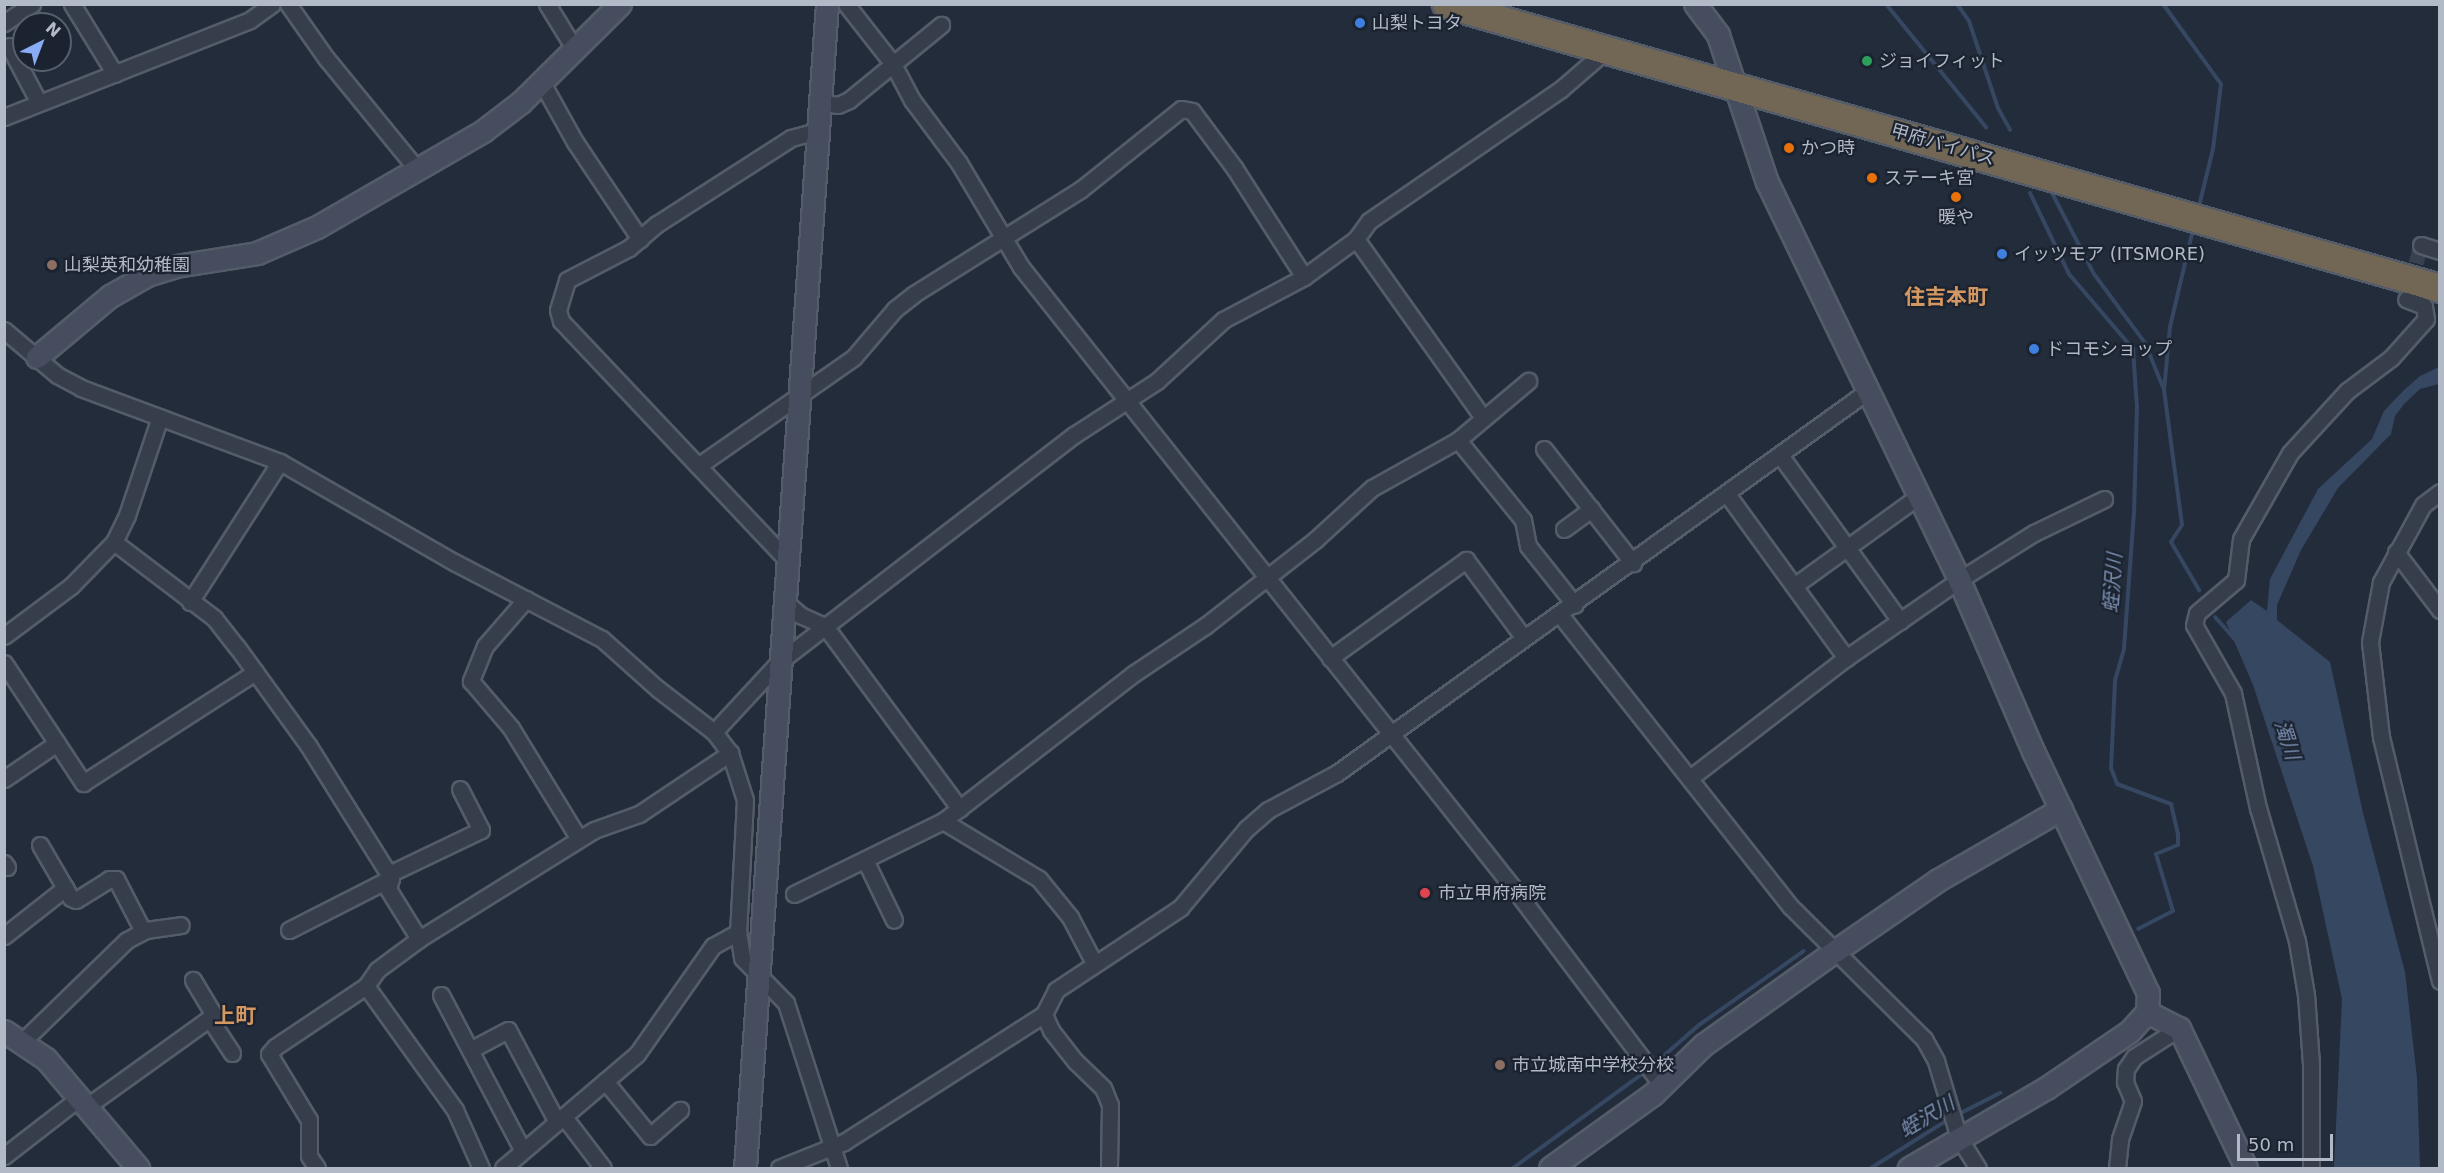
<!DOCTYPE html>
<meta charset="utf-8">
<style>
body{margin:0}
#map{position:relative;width:2444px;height:1173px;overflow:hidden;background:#232c3b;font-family:"DejaVu Sans","Noto Sans JP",sans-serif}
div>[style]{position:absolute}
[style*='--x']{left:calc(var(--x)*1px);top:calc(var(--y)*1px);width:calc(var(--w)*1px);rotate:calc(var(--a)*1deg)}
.water>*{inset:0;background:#364762}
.stream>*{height:4px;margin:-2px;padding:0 2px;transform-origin:2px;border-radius:2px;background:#364762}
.street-tunnel>*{height:15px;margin-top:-7.5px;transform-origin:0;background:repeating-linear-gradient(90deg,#384150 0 15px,transparent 0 23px)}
.roads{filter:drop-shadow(2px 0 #555c69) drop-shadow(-2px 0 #555c69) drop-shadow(0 2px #555c69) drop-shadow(0 -2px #555c69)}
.street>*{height:15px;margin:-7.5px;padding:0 7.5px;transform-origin:7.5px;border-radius:7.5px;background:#373e4b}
.secondary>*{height:21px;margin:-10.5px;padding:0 10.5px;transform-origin:10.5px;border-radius:10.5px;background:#454d5e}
.highway>*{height:27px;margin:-13.5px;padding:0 13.5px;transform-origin:13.5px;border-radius:13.5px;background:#716754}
.dots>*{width:16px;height:16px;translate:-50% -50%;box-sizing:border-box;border:3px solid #1c2330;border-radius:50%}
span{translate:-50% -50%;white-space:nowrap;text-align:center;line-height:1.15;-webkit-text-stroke:4.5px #1c2330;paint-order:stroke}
.poi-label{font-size:18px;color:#b2b9c7}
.left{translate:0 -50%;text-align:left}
.street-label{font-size:18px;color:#b2b9c7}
.water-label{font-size:20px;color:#7a8eaf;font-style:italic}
.quarter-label{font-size:21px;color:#d39761;font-weight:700}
.frame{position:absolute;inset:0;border:6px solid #b2b9c7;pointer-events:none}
.north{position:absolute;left:12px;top:12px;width:60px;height:60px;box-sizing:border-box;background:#1c2330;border:2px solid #585f6c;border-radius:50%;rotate:42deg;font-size:16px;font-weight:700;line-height:24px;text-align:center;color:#b2b9c7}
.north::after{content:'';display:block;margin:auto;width:21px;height:27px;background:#88adf6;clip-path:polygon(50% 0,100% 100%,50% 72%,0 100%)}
.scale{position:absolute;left:2237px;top:1134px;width:96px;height:27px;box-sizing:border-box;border:3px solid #b2b9c7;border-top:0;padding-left:8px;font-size:18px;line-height:21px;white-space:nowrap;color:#b2b9c7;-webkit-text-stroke:4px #1c2330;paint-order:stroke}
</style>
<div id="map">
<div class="water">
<i style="clip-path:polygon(2439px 367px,2439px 384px,2420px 389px,2404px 404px,2395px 416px,2391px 434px,2338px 488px,2301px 550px,2277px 605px,2277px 620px,2330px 662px,2363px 813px,2405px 972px,2417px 1078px,2420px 1168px,2334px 1168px,2342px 999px,2313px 866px,2253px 685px,2226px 622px,2251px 600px,2267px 611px,2270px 579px,2318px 489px,2372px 439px,2384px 411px,2403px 391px,2420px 376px)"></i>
</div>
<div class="stream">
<i style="--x:1886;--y:4;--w:159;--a:50.9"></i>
<i style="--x:1957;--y:4;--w:21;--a:55"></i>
<i style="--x:1969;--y:21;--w:92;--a:71.6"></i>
<i style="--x:1998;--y:108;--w:25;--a:61"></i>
<i style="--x:2163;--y:4;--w:99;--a:54.1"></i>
<i style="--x:2221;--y:84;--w:65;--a:97"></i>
<i style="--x:2213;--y:149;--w:63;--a:103.8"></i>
<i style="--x:2051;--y:191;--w:93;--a:62.6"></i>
<i style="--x:2094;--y:274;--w:86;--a:53.5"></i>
<i style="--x:2145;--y:343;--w:48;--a:67.8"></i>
<i style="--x:2030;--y:193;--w:90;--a:64.3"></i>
<i style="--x:2069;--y:274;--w:99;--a:49.5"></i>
<i style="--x:2133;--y:349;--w:58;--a:86.1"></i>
<i style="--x:2137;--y:407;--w:105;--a:91.6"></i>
<i style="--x:2134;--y:512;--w:137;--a:94.2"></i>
<i style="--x:2124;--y:649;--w:33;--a:106"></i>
<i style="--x:2115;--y:681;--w:87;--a:92.6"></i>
<i style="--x:2111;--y:768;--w:17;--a:69"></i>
<i style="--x:2117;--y:784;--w:58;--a:20.3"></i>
<i style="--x:2171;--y:804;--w:31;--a:77"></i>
<i style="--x:2178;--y:834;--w:11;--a:90"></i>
<i style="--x:2178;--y:845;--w:24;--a:158"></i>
<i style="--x:2156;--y:854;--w:59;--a:73.4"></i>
<i style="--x:2173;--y:911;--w:39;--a:153"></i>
<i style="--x:2193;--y:229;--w:101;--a:103.2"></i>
<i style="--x:2170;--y:327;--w:63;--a:95.4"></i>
<i style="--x:2164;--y:390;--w:136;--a:82.4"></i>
<i style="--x:2182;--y:525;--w:20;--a:123"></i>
<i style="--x:2171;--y:542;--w:56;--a:59.7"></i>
<i style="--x:2215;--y:617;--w:30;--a:48"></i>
<i style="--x:1652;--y:1066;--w:62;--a:-41.1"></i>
<i style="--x:1699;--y:1025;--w:128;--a:-35.2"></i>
<i style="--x:1955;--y:1116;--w:51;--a:-27.1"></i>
<i style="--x:1513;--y:1168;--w:165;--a:-36.1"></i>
<i style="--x:1871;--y:1168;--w:92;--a:-32.1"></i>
</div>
<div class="street-tunnel">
<i style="--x:2410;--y:285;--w:41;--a:-74.6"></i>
</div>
<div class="roads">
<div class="street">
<i style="--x:72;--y:4;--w:82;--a:58.4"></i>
<i style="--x:288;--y:4;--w:66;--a:54.9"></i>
<i style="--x:326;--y:58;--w:142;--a:50.7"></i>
<i style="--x:547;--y:4;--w:52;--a:58.5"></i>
<i style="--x:846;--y:4;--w:76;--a:51.9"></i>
<i style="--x:893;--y:64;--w:41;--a:62.2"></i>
<i style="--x:912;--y:100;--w:79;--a:53.3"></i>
<i style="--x:959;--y:163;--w:121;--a:59.2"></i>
<i style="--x:1021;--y:267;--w:795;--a:51.59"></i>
<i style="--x:1515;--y:890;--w:244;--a:53"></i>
<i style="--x:4;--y:23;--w:34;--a:-34"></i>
<i style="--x:9;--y:46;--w:64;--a:62.2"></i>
<i style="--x:541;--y:81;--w:70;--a:60.9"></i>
<i style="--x:575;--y:142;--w:117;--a:56.2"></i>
<i style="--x:822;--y:103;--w:16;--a:7"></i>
<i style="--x:838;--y:105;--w:12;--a:-24"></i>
<i style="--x:849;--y:100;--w:119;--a:-39.2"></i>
<i style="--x:4;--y:117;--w:264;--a:-21.5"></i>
<i style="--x:250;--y:20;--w:27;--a:-36"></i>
<i style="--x:1356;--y:239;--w:219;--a:54.6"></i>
<i style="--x:2421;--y:245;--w:20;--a:18"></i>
<i style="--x:4;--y:330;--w:70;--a:40.3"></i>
<i style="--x:57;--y:375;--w:27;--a:28"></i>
<i style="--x:81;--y:388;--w:212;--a:20.4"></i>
<i style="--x:280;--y:462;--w:201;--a:29.9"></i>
<i style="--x:454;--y:562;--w:167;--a:27.5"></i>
<i style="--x:602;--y:639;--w:75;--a:41.8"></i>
<i style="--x:658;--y:689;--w:71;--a:37.5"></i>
<i style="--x:714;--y:732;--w:26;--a:53"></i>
<i style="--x:730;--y:753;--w:49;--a:72.3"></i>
<i style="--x:745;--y:800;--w:132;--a:93"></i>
<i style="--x:738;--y:932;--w:26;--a:81"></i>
<i style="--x:742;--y:958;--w:63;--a:45.6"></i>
<i style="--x:786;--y:1003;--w:173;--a:72.2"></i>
<i style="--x:1458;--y:440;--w:103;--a:50.9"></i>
<i style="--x:1523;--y:520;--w:26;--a:79"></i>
<i style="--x:1528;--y:546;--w:75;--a:51.5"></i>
<i style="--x:1544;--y:449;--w:145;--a:52"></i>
<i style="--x:1780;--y:455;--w:205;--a:54.1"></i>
<i style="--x:698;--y:466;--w:190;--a:-34.9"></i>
<i style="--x:854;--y:357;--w:63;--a:-49.5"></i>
<i style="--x:895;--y:309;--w:24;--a:-38"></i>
<i style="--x:914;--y:294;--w:196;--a:-32.1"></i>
<i style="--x:1080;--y:190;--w:129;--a:-38.7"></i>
<i style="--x:1181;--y:109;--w:11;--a:10"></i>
<i style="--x:1192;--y:111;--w:72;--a:53.4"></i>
<i style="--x:1235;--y:169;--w:128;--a:57.4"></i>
<i style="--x:2440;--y:492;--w:21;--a:143"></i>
<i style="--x:2423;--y:505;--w:88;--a:118.6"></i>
<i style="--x:2381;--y:582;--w:61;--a:100.4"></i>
<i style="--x:2370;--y:642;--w:96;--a:83.4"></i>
<i style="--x:2381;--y:737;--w:251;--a:76.4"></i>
<i style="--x:1727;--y:494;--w:203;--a:54"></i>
<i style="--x:1564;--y:529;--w:34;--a:-36"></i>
<i style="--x:114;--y:542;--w:126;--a:37.2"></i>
<i style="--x:214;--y:618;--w:37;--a:52"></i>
<i style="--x:237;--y:647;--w:121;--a:54.1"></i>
<i style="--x:308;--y:745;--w:157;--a:58"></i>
<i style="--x:391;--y:878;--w:11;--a:105"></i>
<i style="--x:388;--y:889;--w:59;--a:58.2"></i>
<i style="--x:2396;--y:552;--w:73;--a:52.8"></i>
<i style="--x:787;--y:560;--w:329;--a:-133.4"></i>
<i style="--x:561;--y:321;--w:11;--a:-105"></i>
<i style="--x:558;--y:310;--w:31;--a:-73"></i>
<i style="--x:567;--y:280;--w:70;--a:-27.3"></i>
<i style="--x:629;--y:248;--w:37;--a:-41"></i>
<i style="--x:657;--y:224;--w:159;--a:-32.7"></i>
<i style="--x:791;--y:138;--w:28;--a:-15"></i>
<i style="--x:1794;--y:586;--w:154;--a:-35.8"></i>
<i style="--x:526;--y:599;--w:62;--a:131.1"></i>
<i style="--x:485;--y:646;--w:38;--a:112"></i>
<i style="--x:471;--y:681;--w:62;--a:49.6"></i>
<i style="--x:511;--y:728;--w:130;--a:58.5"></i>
<i style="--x:784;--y:601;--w:21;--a:41"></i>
<i style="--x:800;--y:615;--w:27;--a:24"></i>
<i style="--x:825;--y:626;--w:227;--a:53.6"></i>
<i style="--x:190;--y:602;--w:166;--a:-57.3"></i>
<i style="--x:1561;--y:616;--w:370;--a:51.7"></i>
<i style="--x:1790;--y:906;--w:189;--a:44.8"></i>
<i style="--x:1924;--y:1039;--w:25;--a:61"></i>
<i style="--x:1936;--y:1061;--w:80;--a:73.4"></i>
<i style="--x:1959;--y:1138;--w:36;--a:58"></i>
<i style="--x:4;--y:636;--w:84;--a:-36.7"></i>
<i style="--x:71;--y:586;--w:62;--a:-45.7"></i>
<i style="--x:114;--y:542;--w:30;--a:-64"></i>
<i style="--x:127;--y:515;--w:103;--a:-71.4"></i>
<i style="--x:1330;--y:658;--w:168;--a:-35.8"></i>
<i style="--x:1466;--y:560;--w:97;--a:53.4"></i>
<i style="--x:4;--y:663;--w:144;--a:56.6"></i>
<i style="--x:83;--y:783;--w:205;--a:-32.8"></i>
<i style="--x:714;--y:732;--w:96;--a:-47.1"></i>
<i style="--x:779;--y:662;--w:372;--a:-37.6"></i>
<i style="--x:1074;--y:435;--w:99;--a:-33"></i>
<i style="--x:1157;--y:381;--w:90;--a:-42.7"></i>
<i style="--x:1223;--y:320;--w:92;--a:-28"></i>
<i style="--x:1304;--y:277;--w:64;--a:-36.2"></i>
<i style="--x:1356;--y:239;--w:22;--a:-54"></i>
<i style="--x:1369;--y:221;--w:233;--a:-34.5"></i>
<i style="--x:1561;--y:89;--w:60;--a:-40.9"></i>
<i style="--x:1690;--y:778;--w:197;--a:-37.6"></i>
<i style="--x:1846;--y:658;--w:137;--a:-34.6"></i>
<i style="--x:1959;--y:580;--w:89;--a:-32.1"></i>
<i style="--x:2034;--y:533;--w:78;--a:-25.9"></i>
<i style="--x:4;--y:779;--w:64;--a:-34.2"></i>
<i style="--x:943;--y:821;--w:112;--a:31.1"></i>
<i style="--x:1039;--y:879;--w:49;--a:50.8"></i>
<i style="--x:1070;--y:917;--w:52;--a:62.4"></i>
<i style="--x:40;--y:845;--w:61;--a:59.7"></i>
<i style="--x:71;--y:898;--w:5;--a:22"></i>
<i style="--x:76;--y:900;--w:39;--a:-32"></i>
<i style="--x:109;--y:879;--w:7;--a:0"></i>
<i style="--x:116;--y:879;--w:59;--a:62.6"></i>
<i style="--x:866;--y:862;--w:64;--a:64.2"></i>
<i style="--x:4;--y:863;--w:5;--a:53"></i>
<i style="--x:389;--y:874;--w:102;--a:-25.6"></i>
<i style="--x:481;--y:830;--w:46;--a:-117.1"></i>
<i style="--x:794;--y:894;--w:166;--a:-26.1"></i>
<i style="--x:943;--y:821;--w:240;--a:-37.7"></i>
<i style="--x:1133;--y:674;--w:87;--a:-33.7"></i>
<i style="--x:1205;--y:626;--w:140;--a:-38"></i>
<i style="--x:1315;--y:540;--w:77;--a:-42.4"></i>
<i style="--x:1372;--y:488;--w:98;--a:-29.2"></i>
<i style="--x:1458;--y:440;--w:92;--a:-40.1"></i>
<i style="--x:289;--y:930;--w:114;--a:-27"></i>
<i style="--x:4;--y:936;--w:78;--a:-38.2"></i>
<i style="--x:366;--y:986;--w:153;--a:54.3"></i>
<i style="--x:455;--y:1110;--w:64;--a:65.9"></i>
<i style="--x:441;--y:995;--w:176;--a:62.3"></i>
<i style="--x:209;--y:1018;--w:42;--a:56.7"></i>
<i style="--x:22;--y:1042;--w:146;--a:-44.2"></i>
<i style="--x:127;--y:940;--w:21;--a:-28"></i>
<i style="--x:146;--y:930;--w:35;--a:-8"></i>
<i style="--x:470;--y:1050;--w:43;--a:-27.8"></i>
<i style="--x:508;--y:1030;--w:104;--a:62"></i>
<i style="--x:605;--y:1081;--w:71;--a:50.7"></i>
<i style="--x:650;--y:1136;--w:40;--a:-41"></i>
<i style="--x:86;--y:1107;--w:158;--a:-35.7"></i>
<i style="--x:214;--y:1015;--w:41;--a:-121"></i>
<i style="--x:564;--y:1117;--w:64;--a:52.6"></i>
<i style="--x:4;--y:1156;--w:95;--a:-37.7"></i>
<i style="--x:317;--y:1168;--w:14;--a:-124"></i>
<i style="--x:309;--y:1156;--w:36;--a:-90"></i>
<i style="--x:309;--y:1120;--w:77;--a:-121.2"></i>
<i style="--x:269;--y:1054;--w:9;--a:-49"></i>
<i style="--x:275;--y:1047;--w:110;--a:-33.8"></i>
<i style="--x:366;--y:986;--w:19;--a:-55"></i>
<i style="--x:377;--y:970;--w:52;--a:-36.4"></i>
<i style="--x:419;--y:939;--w:206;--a:-31.9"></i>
<i style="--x:594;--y:830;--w:48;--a:-19.6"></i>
<i style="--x:639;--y:814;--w:110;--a:-33.8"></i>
<i style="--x:503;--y:1168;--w:176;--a:-40.4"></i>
<i style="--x:637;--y:1054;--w:132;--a:-54.9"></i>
<i style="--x:713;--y:946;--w:29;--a:-29"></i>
<i style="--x:779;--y:1168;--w:70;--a:-21.8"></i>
<i style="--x:844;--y:1142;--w:237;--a:-32.6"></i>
<i style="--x:1109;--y:1168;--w:63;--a:-89.1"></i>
<i style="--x:1110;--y:1105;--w:18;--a:-112"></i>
<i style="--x:1103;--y:1088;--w:39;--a:-136"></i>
<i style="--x:1075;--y:1061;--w:39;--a:-128"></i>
<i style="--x:1051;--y:1030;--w:17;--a:-114"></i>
<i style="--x:1044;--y:1014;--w:27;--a:-63"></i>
<i style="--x:1056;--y:990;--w:149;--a:-33.5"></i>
<i style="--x:1180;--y:908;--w:103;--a:-50.1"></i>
<i style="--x:1246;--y:829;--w:29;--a:-41"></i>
<i style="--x:1268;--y:810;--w:78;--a:-28.2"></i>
<i style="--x:1337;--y:773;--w:656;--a:-35.75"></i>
<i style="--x:2117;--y:1168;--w:29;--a:-84"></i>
<i style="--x:2120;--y:1139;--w:40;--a:-71.1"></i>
<i style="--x:2133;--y:1101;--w:21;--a:-113"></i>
<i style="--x:2125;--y:1082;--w:13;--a:-86"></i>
<i style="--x:2126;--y:1069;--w:14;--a:-56"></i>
<i style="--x:2134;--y:1057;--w:54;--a:-32.8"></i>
<i style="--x:2311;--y:1168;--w:104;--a:-90"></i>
<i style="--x:2311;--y:1064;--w:69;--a:-94.1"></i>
<i style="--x:2306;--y:995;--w:55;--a:-99.5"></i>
<i style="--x:2297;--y:941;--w:139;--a:-106.3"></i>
<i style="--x:2258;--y:808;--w:118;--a:-102.3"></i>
<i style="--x:2233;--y:693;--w:78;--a:-119.8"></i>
<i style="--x:2194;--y:625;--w:12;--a:-76"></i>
<i style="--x:2197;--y:613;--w:51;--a:-40.2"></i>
<i style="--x:2236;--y:580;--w:41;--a:-83"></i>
<i style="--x:2241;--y:539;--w:99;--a:-60.3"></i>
<i style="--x:2290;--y:453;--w:84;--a:-47.4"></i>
<i style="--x:2347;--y:391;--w:55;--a:-36.9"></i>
<i style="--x:2391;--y:358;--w:52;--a:-48.1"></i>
<i style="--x:2426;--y:319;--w:13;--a:-99"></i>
<i style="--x:2424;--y:306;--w:19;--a:-159"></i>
</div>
<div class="secondary">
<i style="--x:1695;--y:4;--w:39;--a:53"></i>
<i style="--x:1718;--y:35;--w:155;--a:71.6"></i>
<i style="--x:1767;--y:182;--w:442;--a:64.2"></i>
<i style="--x:1959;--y:580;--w:186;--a:66.6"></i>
<i style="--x:2033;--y:751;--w:268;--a:64.6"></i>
<i style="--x:2148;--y:993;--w:19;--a:93"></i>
<i style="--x:2147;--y:1012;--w:25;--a:132"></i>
<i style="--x:2130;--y:1031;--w:102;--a:145.8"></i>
<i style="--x:2046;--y:1088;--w:159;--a:149.7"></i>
<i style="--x:37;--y:357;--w:95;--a:-39.9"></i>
<i style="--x:110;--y:296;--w:43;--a:-29.6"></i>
<i style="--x:147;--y:275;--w:30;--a:-17"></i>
<i style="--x:176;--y:266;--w:82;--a:-9.1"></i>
<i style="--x:257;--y:253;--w:65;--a:-23.4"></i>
<i style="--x:317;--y:227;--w:192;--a:-30"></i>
<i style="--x:483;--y:131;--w:48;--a:-37.3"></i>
<i style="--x:521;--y:102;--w:139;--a:-44.7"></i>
<i style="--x:2147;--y:1012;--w:36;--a:27"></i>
<i style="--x:2179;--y:1028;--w:155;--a:64.4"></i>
<i style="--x:4;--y:1031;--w:50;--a:33.7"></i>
<i style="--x:46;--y:1059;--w:143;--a:49.8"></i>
<i style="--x:745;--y:1168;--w:1167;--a:-85.97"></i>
<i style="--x:1550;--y:1168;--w:127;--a:-35.7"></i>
<i style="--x:1653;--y:1094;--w:70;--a:-44.4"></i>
<i style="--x:1703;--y:1045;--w:162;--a:-35.5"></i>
<i style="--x:1835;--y:951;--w:125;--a:-34.6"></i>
<i style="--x:1938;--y:880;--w:142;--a:-30"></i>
</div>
<div class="highway">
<i style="--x:1446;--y:4;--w:1034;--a:15.95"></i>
</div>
</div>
<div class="dots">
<i style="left:1360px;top:23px;background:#3f7fe0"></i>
<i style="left:1867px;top:61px;background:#2e9e5b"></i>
<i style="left:1789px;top:148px;background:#e8710a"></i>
<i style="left:1872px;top:178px;background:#e8710a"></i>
<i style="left:1956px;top:197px;background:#e8710a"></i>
<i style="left:2002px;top:254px;background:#3f7fe0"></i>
<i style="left:52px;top:265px;background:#8d6e63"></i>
<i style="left:2034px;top:349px;background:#3f7fe0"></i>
<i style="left:1425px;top:893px;background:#e0444e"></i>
<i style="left:1500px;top:1065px;background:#8d6e63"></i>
</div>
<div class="poi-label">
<span class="left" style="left:1372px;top:23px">山梨トヨタ</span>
<span class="left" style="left:1879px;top:61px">ジョイフィット</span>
<span class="left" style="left:1801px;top:148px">かつ時</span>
<span class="left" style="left:1884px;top:178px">ステーキ宮</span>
<span style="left:1956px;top:217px">暖や</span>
<span class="left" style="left:2014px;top:254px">イッツモア (ITSMORE)</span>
<span class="left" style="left:64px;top:265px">山梨英和幼稚園</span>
<span class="left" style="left:2046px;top:349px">ドコモショップ</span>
<span class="left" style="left:1438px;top:893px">市立甲府病院</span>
<span class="left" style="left:1512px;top:1065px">市立城南中学校分校</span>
</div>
<div class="street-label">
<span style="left:1943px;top:145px;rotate:16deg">甲府バイパス</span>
</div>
<div class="water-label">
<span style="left:2113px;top:583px;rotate:-86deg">蛭沢川</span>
<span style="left:2287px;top:740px;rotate:72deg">濁川</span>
<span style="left:1927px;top:1117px;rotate:-31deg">蛭沢川</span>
</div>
<div class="quarter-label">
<span style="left:1946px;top:297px">住吉本町</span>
<span style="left:235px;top:1016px">上町</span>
</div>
<div class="frame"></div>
<div class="north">N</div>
<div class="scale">50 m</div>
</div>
